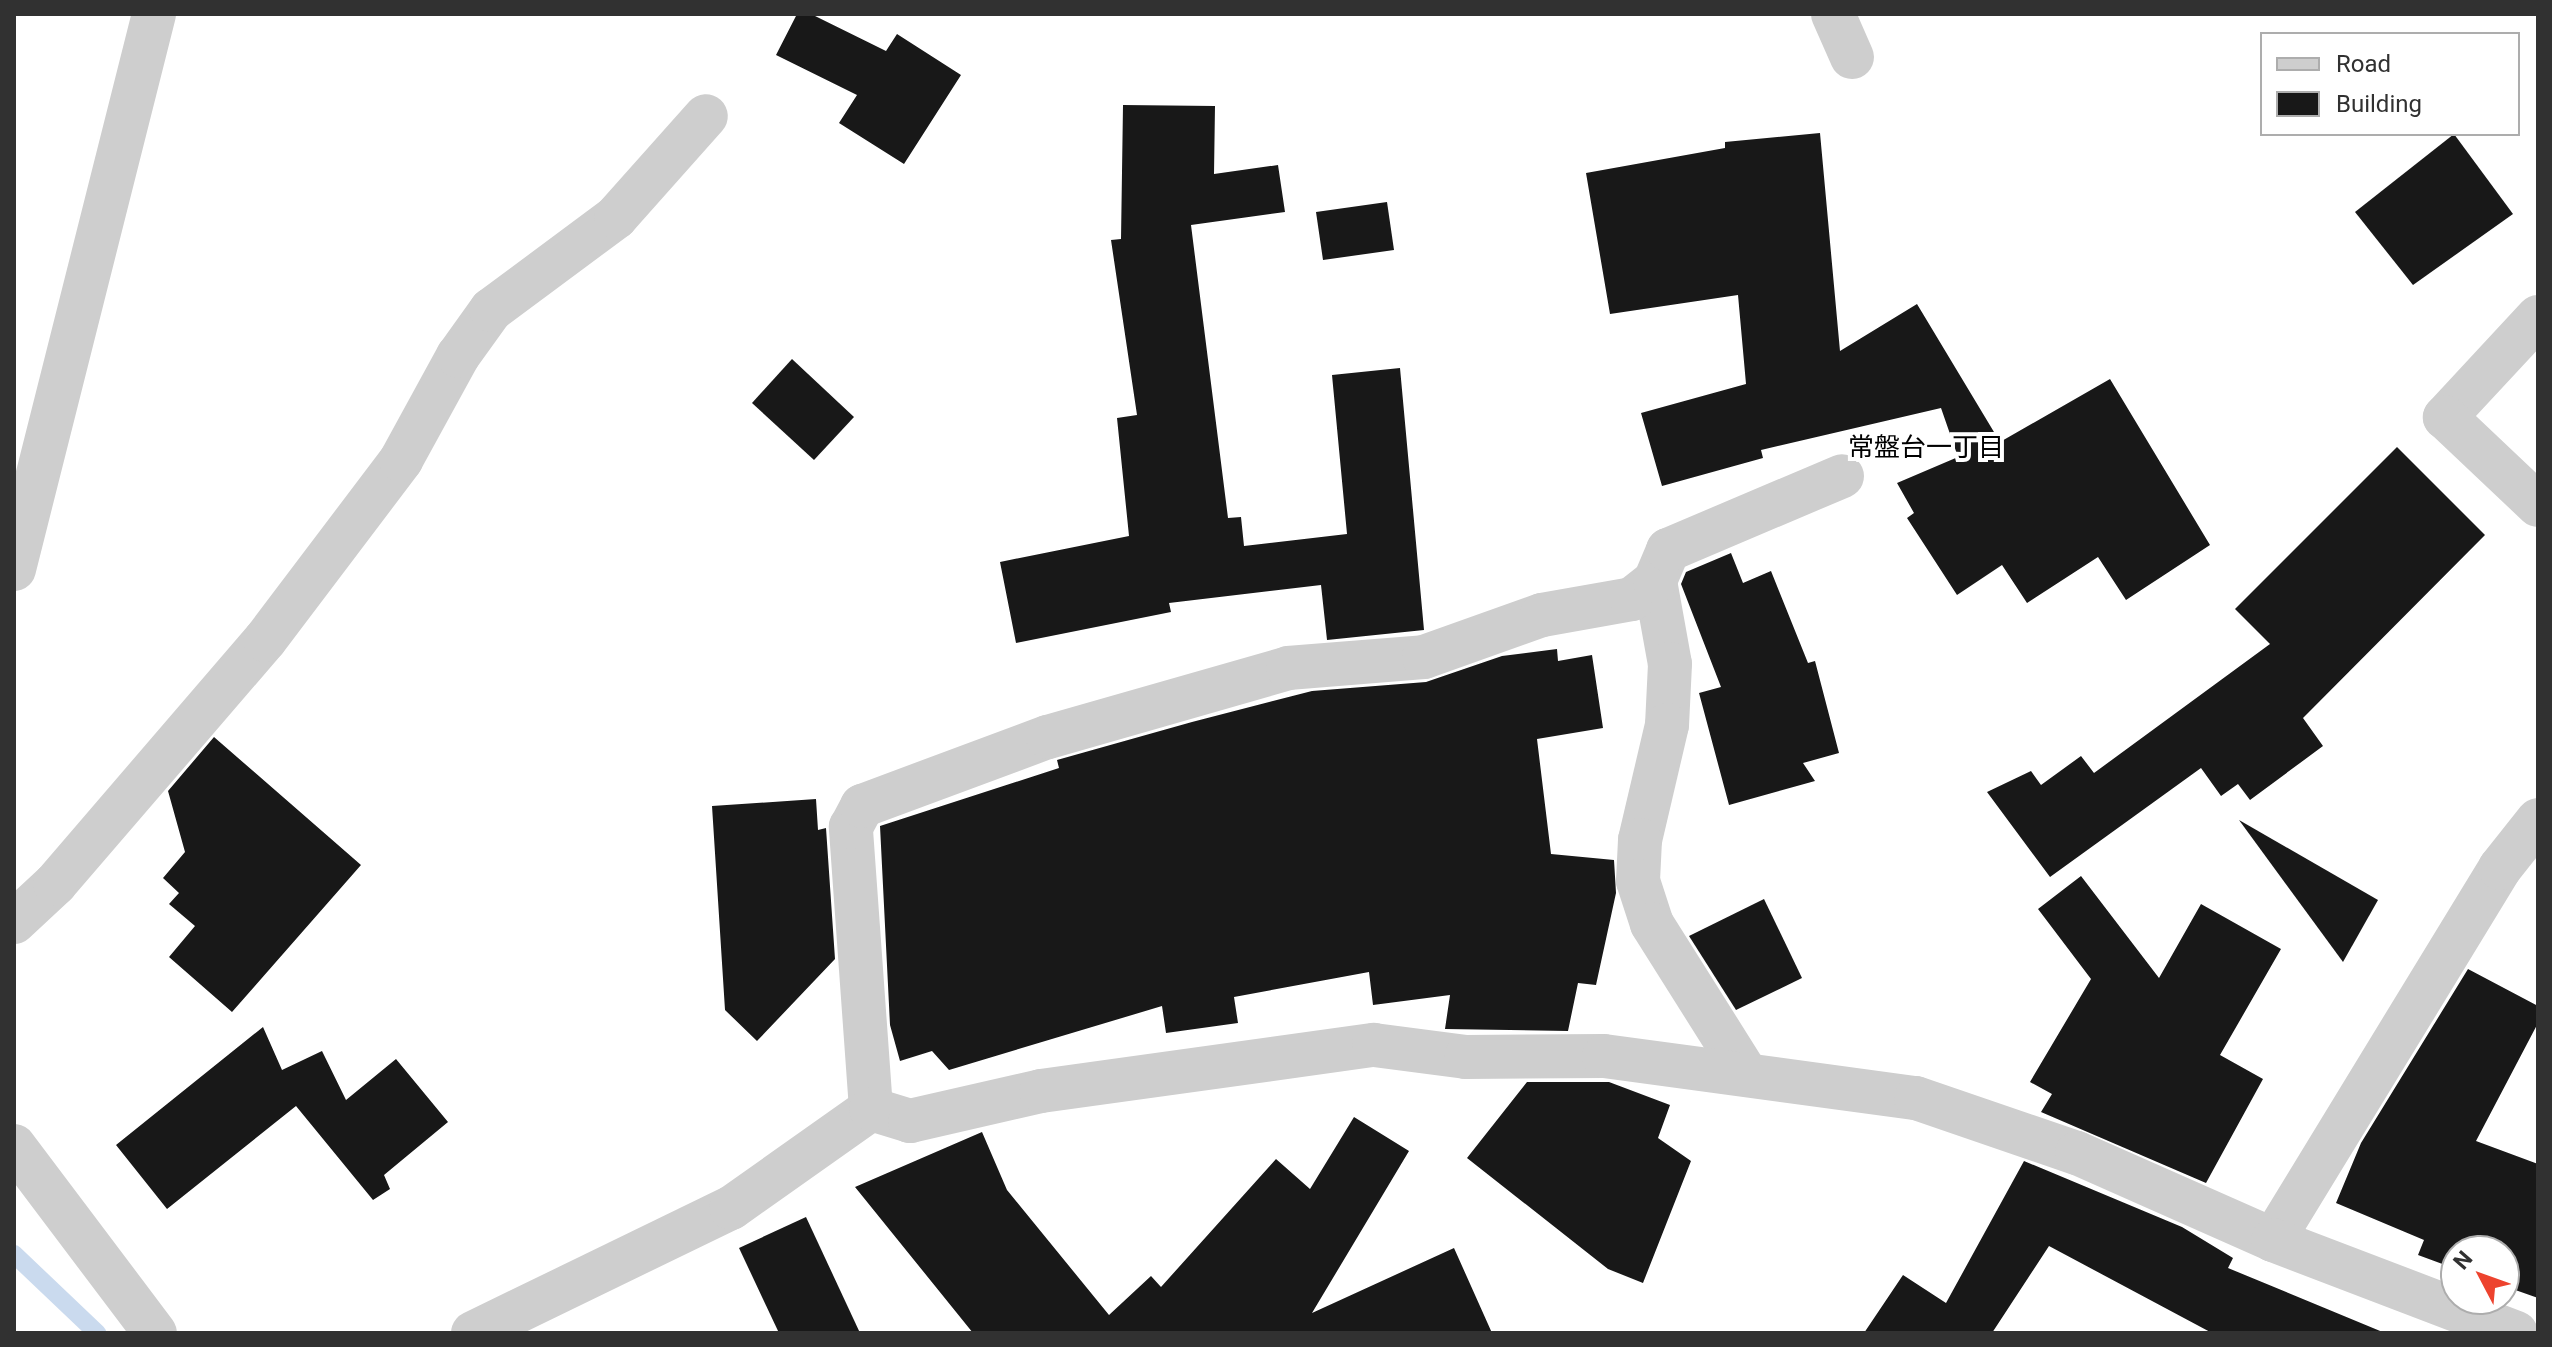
<!DOCTYPE html>
<meta charset="utf-8">
<style>
body{margin:0}
#map{position:relative;width:2552px;height:1347px;overflow:hidden;background:#fff;font-family:Roboto,"Noto Sans JP",sans-serif}
div>[style]{position:absolute}
[style*='--x']{left:calc(var(--x)*1px);top:calc(var(--y)*1px);width:calc(var(--w)*1px);rotate:calc(var(--a)*1deg)}
.stream>*{height:18px;margin:-9px;padding:0 9px;transform-origin:9px;border-radius:9px;background:#cadaee}
.building>*{inset:0;background:#181818}
.minor>*{height:44px;margin:-22px;padding:0 22px;transform-origin:22px;border-radius:22px;background:#cecece}
span{translate:-50% -50%;white-space:nowrap;text-align:center;line-height:1.15;-webkit-text-stroke:8px #fff;paint-order:stroke}
.neighbourhood-label{font-size:26px;color:#000}
.frame{position:absolute;inset:0;border:16px solid #313131;pointer-events:none}
.legend{position:absolute;left:2260px;top:32px;width:260px;height:104px;box-sizing:border-box;background:#fff;border:2px solid #adadad;margin:0;padding:10px 14px;list-style:none;font-size:24px;color:#313131}
.legend li{display:flex;align-items:center;gap:16px;height:40px}
.legend b{width:40px;border:2px solid #adadad}
.north{position:absolute;left:2440px;top:1235px;width:80px;height:80px;box-sizing:border-box;background:#fff;border:2px solid #adadad;border-radius:50%;rotate:311deg;font-size:22px;font-weight:700;line-height:32px;text-align:center;color:#313131}
.north::after{content:'';display:block;margin:auto;width:28px;height:36px;background:#ed432e;clip-path:polygon(50% 0,100% 100%,50% 72%,0 100%)}
</style>
<div id="map">
<div class="stream">
<i style="--x:14;--y:1254;--w:115;--a:43.6"></i>
</div>
<div class="building">
<i style="clip-path:polygon(797px 14px,811px 14px,886px 51px,897px 34px,961px 75px,904px 164px,839px 123px,857px 95px,776px 55px)"></i>
<i style="clip-path:polygon(1123px 105px,1215px 106px,1214px 174px,1278px 165px,1285px 212px,1191px 225px,1228px 518px,1241px 517px,1244px 546px,1347px 534px,1332px 375px,1400px 368px,1424px 630px,1327px 640px,1321px 585px,1169px 603px,1171px 612px,1016px 643px,1000px 562px,1129px 536px,1117px 418px,1137px 415px,1111px 240px,1121px 239px)"></i>
<i style="clip-path:polygon(1820px 133px,1840px 351px,1917px 304px,2000px 442px,2110px 379px,2210px 545px,2126px 600px,2098px 557px,2027px 603px,2002px 565px,1957px 595px,1907px 518px,1914px 513px,1897px 483px,1958px 457px,1941px 408px,1761px 450px,1763px 458px,1662px 486px,1641px 413px,1746px 384px,1738px 295px,1610px 314px,1586px 173px,1725px 148px,1725px 142px)"></i>
<i style="clip-path:polygon(2454px 134px,2513px 214px,2413px 285px,2355px 212px)"></i>
<i style="clip-path:polygon(1387px 202px,1394px 250px,1323px 260px,1316px 212px)"></i>
<i style="clip-path:polygon(792px 359px,854px 417px,814px 460px,752px 403px)"></i>
<i style="clip-path:polygon(2397px 447px,2485px 535px,2303px 718px,2323px 746px,2250px 800px,2238px 784px,2221px 796px,2201px 768px,2050px 877px,1987px 792px,2031px 771px,2041px 785px,2081px 756px,2094px 773px,2270px 644px,2235px 609px)"></i>
<i style="clip-path:polygon(1731px 553px,1743px 583px,1771px 571px,1808px 663px,1815px 661px,1839px 753px,1803px 763px,1815px 781px,1729px 805px,1699px 693px,1721px 687px,1681px 584px,1686px 572px)"></i>
<i style="clip-path:polygon(1557px 649px,1558px 661px,1592px 655px,1603px 728px,1537px 739px,1551px 854px,1614px 860px,1616px 893px,1596px 985px,1578px 983px,1568px 1031px,1445px 1029px,1450px 995px,1373px 1005px,1369px 972px,1234px 997px,1238px 1023px,1166px 1033px,1162px 1006px,949px 1070px,932px 1051px,900px 1061px,890px 1025px,880px 826px,1059px 768px,1057px 760px,1192px 722px,1312px 691px,1426px 682px,1502px 656px)"></i>
<i style="clip-path:polygon(214px 737px,361px 865px,232px 1012px,169px 957px,195px 926px,169px 904px,179px 893px,163px 878px,185px 852px,168px 791px)"></i>
<i style="clip-path:polygon(816px 799px,818px 830px,826px 828px,835px 959px,757px 1041px,725px 1010px,712px 806px)"></i>
<i style="clip-path:polygon(2239px 820px,2378px 900px,2343px 962px)"></i>
<i style="clip-path:polygon(2081px 876px,2159px 978px,2201px 904px,2281px 949px,2220px 1055px,2263px 1079px,2206px 1183px,2041px 1112px,2052px 1094px,2030px 1082px,2091px 979px,2038px 909px)"></i>
<i style="clip-path:polygon(1764px 899px,1802px 978px,1736px 1010px,1689px 936px)"></i>
<i style="clip-path:polygon(2468px 969px,2538px 1006px,2538px 1023px,2476px 1141px,2538px 1164px,2538px 1298px,2504px 1286px,2504px 1251px,2456px 1251px,2456px 1269px,2418px 1255px,2424px 1240px,2336px 1203px,2361px 1143px)"></i>
<i style="clip-path:polygon(263px 1027px,282px 1070px,322px 1051px,346px 1100px,396px 1059px,448px 1122px,384px 1175px,390px 1189px,373px 1200px,296px 1106px,167px 1209px,116px 1145px)"></i>
<i style="clip-path:polygon(1527px 1082px,1609px 1082px,1670px 1105px,1658px 1138px,1691px 1161px,1643px 1283px,1608px 1269px,1467px 1158px)"></i>
<i style="clip-path:polygon(1354px 1117px,1409px 1151px,1312px 1313px,1454px 1248px,1492px 1333px,973px 1333px,855px 1187px,982px 1132px,1007px 1190px,1109px 1315px,1151px 1276px,1161px 1287px,1276px 1159px,1310px 1189px)"></i>
<i style="clip-path:polygon(2024px 1161px,2182px 1227px,2233px 1258px,2228px 1268px,2385px 1333px,2212px 1333px,2049px 1246px,1992px 1333px,1864px 1333px,1903px 1275px,1946px 1303px)"></i>
<i style="clip-path:polygon(806px 1217px,860px 1333px,779px 1333px,739px 1248px)"></i>
</div>
<div class="minor">
<i style="--x:1833;--y:14;--w:47;--a:66.2"></i>
<i style="--x:2538;--y:317;--w:137;--a:132.9"></i>
<i style="--x:2445;--y:417;--w:128;--a:43.4"></i>
<i style="--x:14;--y:569;--w:572;--a:-75.84"></i>
<i style="--x:1655;--y:581;--w:84;--a:79.8"></i>
<i style="--x:1670;--y:664;--w:61;--a:92.8"></i>
<i style="--x:1667;--y:725;--w:118;--a:103.2"></i>
<i style="--x:1640;--y:840;--w:41;--a:92.8"></i>
<i style="--x:1638;--y:881;--w:45;--a:72"></i>
<i style="--x:1652;--y:924;--w:178;--a:57.8"></i>
<i style="--x:14;--y:922;--w:56;--a:-42.8"></i>
<i style="--x:55;--y:884;--w:322;--a:-49.3"></i>
<i style="--x:265;--y:640;--w:226;--a:-52.9"></i>
<i style="--x:401;--y:460;--w:119;--a:-61.3"></i>
<i style="--x:458;--y:356;--w:57;--a:-54.3"></i>
<i style="--x:491;--y:310;--w:156;--a:-36.6"></i>
<i style="--x:616;--y:217;--w:135;--a:-48.3"></i>
<i style="--x:871;--y:1109;--w:283;--a:-94.1"></i>
<i style="--x:851;--y:827;--w:24;--a:-62"></i>
<i style="--x:862;--y:806;--w:198;--a:-20.4"></i>
<i style="--x:1048;--y:737;--w:250;--a:-16"></i>
<i style="--x:1288;--y:668;--w:136;--a:-4.6"></i>
<i style="--x:1424;--y:657;--w:125;--a:-19.6"></i>
<i style="--x:1542;--y:615;--w:91;--a:-10.1"></i>
<i style="--x:1632;--y:599;--w:29;--a:-38"></i>
<i style="--x:1655;--y:581;--w:34;--a:-67"></i>
<i style="--x:1668;--y:550;--w:189;--a:-23"></i>
<i style="--x:14;--y:1146;--w:234;--a:53"></i>
<i style="--x:2273;--y:1240;--w:436;--a:-58.6"></i>
<i style="--x:2500;--y:868;--w:61;--a:-51.6"></i>
<i style="--x:473;--y:1333;--w:287;--a:-25.9"></i>
<i style="--x:731;--y:1208;--w:171;--a:-35.3"></i>
<i style="--x:871;--y:1109;--w:41;--a:17.1"></i>
<i style="--x:910;--y:1121;--w:134;--a:-12.9"></i>
<i style="--x:1041;--y:1091;--w:336;--a:-7.9"></i>
<i style="--x:1374;--y:1045;--w:93;--a:7.4"></i>
<i style="--x:1466;--y:1057;--w:138;--a:-0.4"></i>
<i style="--x:1604;--y:1056;--w:315;--a:7.7"></i>
<i style="--x:1916;--y:1098;--w:170;--a:18.9"></i>
<i style="--x:2077;--y:1153;--w:214;--a:23.9"></i>
<i style="--x:2273;--y:1240;--w:260;--a:20.9"></i>
</div>
<div class="neighbourhood-label">
<span style="left:1926px;top:448px">常盤台一丁目</span>
</div>
<div class="frame"></div>
<ul class="legend">
<li><b style="height:10px;background:#cecece"></b>Road</li>
<li><b style="height:22px;background:#181818"></b>Building</li>
</ul>
<div class="north">N</div>
</div>
